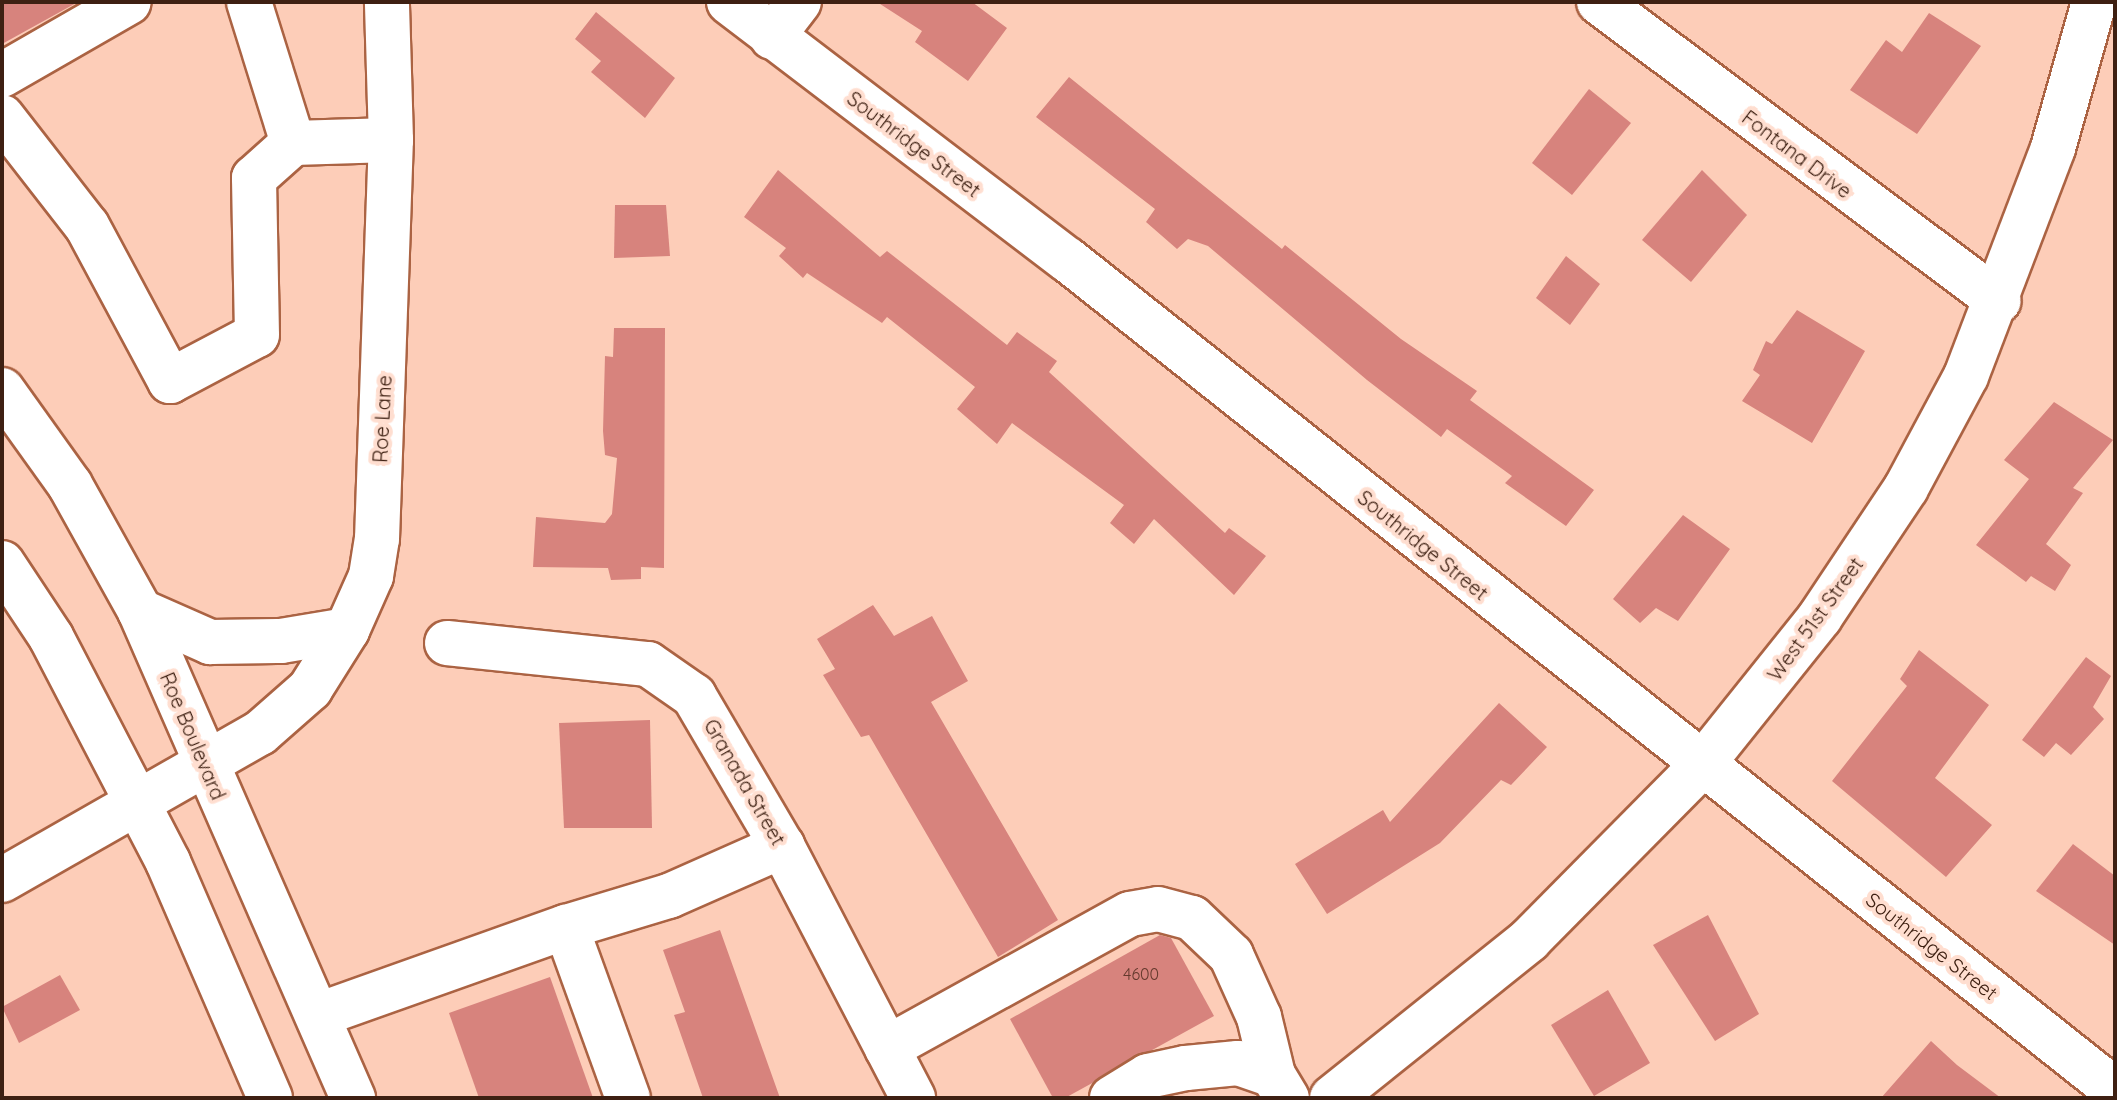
<!DOCTYPE html>
<style>
body{margin:0}
#map{position:relative;width:2117px;height:1100px;overflow:hidden;background:#fdcdb8;font-family:Quicksand,sans-serif}
div>[style]{position:absolute}
[style*='--x']{left:calc(var(--x)*1px);top:calc(var(--y)*1px);width:calc(var(--w)*1px);rotate:calc(var(--a)*1deg)}
.building>*{inset:0;background:#d7837d}
.roads{filter:drop-shadow(2px 0 #ab6343) drop-shadow(-2px 0 #ab6343) drop-shadow(0 2px #ab6343) drop-shadow(0 -2px #ab6343)}
.minor>*{height:44px;margin:-22px;padding:0 22px;transform-origin:22px;border-radius:22px;background:#fff}
.major>*{height:44px;margin:-22px;padding:0 22px;transform-origin:22px;border-radius:22px;background:#fff}
span{translate:-50% -50%;white-space:nowrap;text-align:center;line-height:1.15;-webkit-text-stroke:8px #ffded0;paint-order:stroke}
.number-label{font-size:16px;color:#64392d}
.number-label span{-webkit-text-stroke-width:0}
.street-label{font-size:20px;color:#3e2012}
.frame{position:absolute;inset:0;border:4px solid #3e2012;pointer-events:none}
</style>
<div id="map">
<div class="building">
<i style="clip-path:polygon(2px 2px,78px 2px,2px 44px)"></i>
<i style="clip-path:polygon(877px 2px,972px 2px,1007px 28px,968px 81px,915px 42px,922px 31px)"></i>
<i style="clip-path:polygon(596px 12px,675px 78px,645px 118px,591px 72px,601px 61px,575px 39px)"></i>
<i style="clip-path:polygon(1929px 13px,1981px 46px,1917px 134px,1850px 90px,1886px 40px,1902px 52px)"></i>
<i style="clip-path:polygon(1069px 77px,1282px 249px,1285px 245px,1401px 339px,1477px 391px,1470px 400px,1594px 490px,1566px 526px,1505px 483px,1512px 476px,1447px 429px,1441px 437px,1367px 380px,1208px 246px,1188px 239px,1177px 249px,1146px 222px,1155px 209px,1036px 117px)"></i>
<i style="clip-path:polygon(1589px 89px,1631px 123px,1572px 195px,1532px 163px)"></i>
<i style="clip-path:polygon(778px 170px,880px 257px,887px 251px,1007px 345px,1017px 332px,1057px 361px,1049px 372px,1225px 533px,1229px 528px,1266px 556px,1234px 595px,1154px 519px,1134px 544px,1110px 523px,1124px 505px,1012px 423px,997px 444px,957px 409px,975px 387px,887px 317px,882px 323px,807px 273px,803px 278px,779px 256px,786px 248px,744px 217px)"></i>
<i style="clip-path:polygon(1702px 170px,1747px 215px,1691px 282px,1642px 240px)"></i>
<i style="clip-path:polygon(615px 205px,666px 205px,670px 256px,614px 258px)"></i>
<i style="clip-path:polygon(1566px 256px,1600px 284px,1570px 325px,1536px 298px)"></i>
<i style="clip-path:polygon(1797px 310px,1865px 351px,1812px 443px,1742px 401px,1760px 375px,1753px 370px,1766px 341px,1772px 344px)"></i>
<i style="clip-path:polygon(614px 328px,665px 328px,664px 568px,641px 567px,641px 579px,611px 580px,608px 568px,533px 567px,536px 517px,605px 523px,612px 514px,617px 458px,605px 455px,603px 431px,605px 356px,613px 357px)"></i>
<i style="clip-path:polygon(2054px 402px,2113px 440px,2073px 488px,2083px 493px,2046px 544px,2071px 565px,2055px 591px,2031px 576px,2026px 582px,1976px 545px,2029px 479px,2004px 460px)"></i>
<i style="clip-path:polygon(1683px 515px,1730px 549px,1678px 621px,1656px 608px,1640px 623px,1613px 599px)"></i>
<i style="clip-path:polygon(873px 605px,894px 636px,932px 616px,968px 681px,931px 702px,1058px 920px,998px 957px,869px 735px,861px 737px,823px 675px,835px 669px,817px 639px)"></i>
<i style="clip-path:polygon(1919px 650px,1989px 705px,1935px 778px,1992px 825px,1946px 877px,1832px 781px,1907px 686px,1900px 679px)"></i>
<i style="clip-path:polygon(2086px 657px,2111px 676px,2093px 707px,2104px 719px,2071px 755px,2056px 743px,2044px 757px,2022px 740px)"></i>
<i style="clip-path:polygon(1499px 703px,1547px 747px,1511px 785px,1501px 780px,1440px 843px,1327px 914px,1295px 864px,1383px 810px,1390px 822px)"></i>
<i style="clip-path:polygon(650px 720px,652px 828px,564px 828px,559px 723px)"></i>
<i style="clip-path:polygon(2073px 844px,2115px 876px,2115px 945px,2036px 891px)"></i>
<i style="clip-path:polygon(1708px 915px,1759px 1014px,1715px 1041px,1653px 945px)"></i>
<i style="clip-path:polygon(720px 930px,780px 1098px,703px 1098px,674px 1015px,685px 1012px,663px 950px)"></i>
<i style="clip-path:polygon(1160px 935px,1171px 938px,1214px 1016px,1065px 1098px,1053px 1098px,1010px 1019px)"></i>
<i style="clip-path:polygon(60px 975px,80px 1010px,19px 1043px,2px 1007px)"></i>
<i style="clip-path:polygon(550px 977px,593px 1098px,479px 1098px,449px 1013px)"></i>
<i style="clip-path:polygon(1608px 990px,1650px 1063px,1594px 1096px,1551px 1025px)"></i>
<i style="clip-path:polygon(1931px 1041px,1957px 1065px,2001px 1098px,1881px 1098px)"></i>
</div>
<div class="roads">
<div class="minor">
<i style="--x:249;--y:2;--w:148;--a:72.7"></i>
<i style="--x:729;--y:2;--w:426;--a:37.3"></i>
<i style="--x:1068;--y:260;--w:1336;--a:38.41"></i>
<i style="--x:1599;--y:2;--w:499;--a:36.8"></i>
<i style="--x:772;--y:37;--w:44;--a:-52.4"></i>
<i style="--x:2;--y:75;--w:146;--a:-29.9"></i>
<i style="--x:2;--y:117;--w:138;--a:52.1"></i>
<i style="--x:87;--y:226;--w:176;--a:61.8"></i>
<i style="--x:170;--y:381;--w:98;--a:-27.9"></i>
<i style="--x:257;--y:335;--w:157;--a:-91.1"></i>
<i style="--x:254;--y:178;--w:52;--a:-41.9"></i>
<i style="--x:293;--y:143;--w:98;--a:-1.8"></i>
<i style="--x:447;--y:643;--w:202;--a:6"></i>
<i style="--x:648;--y:664;--w:56;--a:34.8"></i>
<i style="--x:694;--y:696;--w:174;--a:59.6"></i>
<i style="--x:782;--y:846;--w:284;--a:62.5"></i>
<i style="--x:2;--y:880;--w:297;--a:-29.7"></i>
<i style="--x:260;--y:733;--w:67;--a:-41.3"></i>
<i style="--x:310;--y:689;--w:70;--a:-57.9"></i>
<i style="--x:347;--y:630;--w:59;--a:-66"></i>
<i style="--x:371;--y:576;--w:37;--a:-81"></i>
<i style="--x:377;--y:539;--w:399;--a:-88"></i>
<i style="--x:391;--y:140;--w:138;--a:-91.7"></i>
<i style="--x:566;--y:927;--w:108;--a:-16.8"></i>
<i style="--x:669;--y:896;--w:124;--a:-23.9"></i>
<i style="--x:321;--y:1014;--w:260;--a:-19.6"></i>
<i style="--x:566;--y:927;--w:182;--a:70.1"></i>
<i style="--x:887;--y:1048;--w:277;--a:-28.9"></i>
<i style="--x:1130;--y:914;--w:28;--a:-10"></i>
<i style="--x:1158;--y:909;--w:35;--a:15"></i>
<i style="--x:1192;--y:918;--w:54;--a:43.5"></i>
<i style="--x:1231;--y:955;--w:68;--a:65.7"></i>
<i style="--x:1259;--y:1017;--w:60;--a:76.4"></i>
<i style="--x:1273;--y:1075;--w:27;--a:59"></i>
<i style="--x:1112;--y:1098;--w:42;--a:-31.4"></i>
<i style="--x:1148;--y:1076;--w:39;--a:-12"></i>
<i style="--x:1186;--y:1068;--w:52;--a:-5.5"></i>
<i style="--x:1238;--y:1063;--w:37;--a:19"></i>
<i style="--x:1332;--y:1098;--w:253;--a:-38.7"></i>
<i style="--x:1529;--y:940;--w:243;--a:-45.3"></i>
<i style="--x:1700;--y:767;--w:192;--a:-51.3"></i>
<i style="--x:1820;--y:617;--w:155;--a:-56.3"></i>
<i style="--x:1906;--y:488;--w:127;--a:-61.8"></i>
<i style="--x:1966;--y:376;--w:244;--a:-69.1"></i>
<i style="--x:2053;--y:148;--w:152;--a:-74.3"></i>
</div>
<div class="major">
<i style="--x:2;--y:390;--w:117;--a:54.4"></i>
<i style="--x:70;--y:485;--w:144;--a:60.9"></i>
<i style="--x:140;--y:611;--w:532;--a:66.38"></i>
<i style="--x:2;--y:563;--w:89;--a:56.5"></i>
<i style="--x:51;--y:637;--w:254;--a:62.5"></i>
<i style="--x:168;--y:862;--w:257;--a:66.6"></i>
<i style="--x:140;--y:611;--w:77;--a:23.9"></i>
<i style="--x:210;--y:642;--w:71;--a:-0.8"></i>
<i style="--x:281;--y:641;--w:67;--a:-9.5"></i>
</div>
</div>
<div class="number-label">
<span style="left:1141px;top:974px">4600</span>
</div>
<div class="street-label">
<span style="left:914px;top:144px;rotate:37deg">Southridge Street</span>
<span style="left:1797px;top:154px;rotate:37deg">Fontana Drive</span>
<span style="left:382px;top:419px;rotate:-87deg">Roe Lane</span>
<span style="left:1423px;top:545px;rotate:39deg">Southridge Street</span>
<span style="left:1815px;top:619px;rotate:-54deg">West 51st Street</span>
<span style="left:193px;top:736px;rotate:67deg">Roe Boulevard</span>
<span style="left:745px;top:782px;rotate:60deg">Granada Street</span>
<span style="left:1932px;top:946px;rotate:38deg">Southridge Street</span>
</div>
<div class="frame"></div>
</div>
